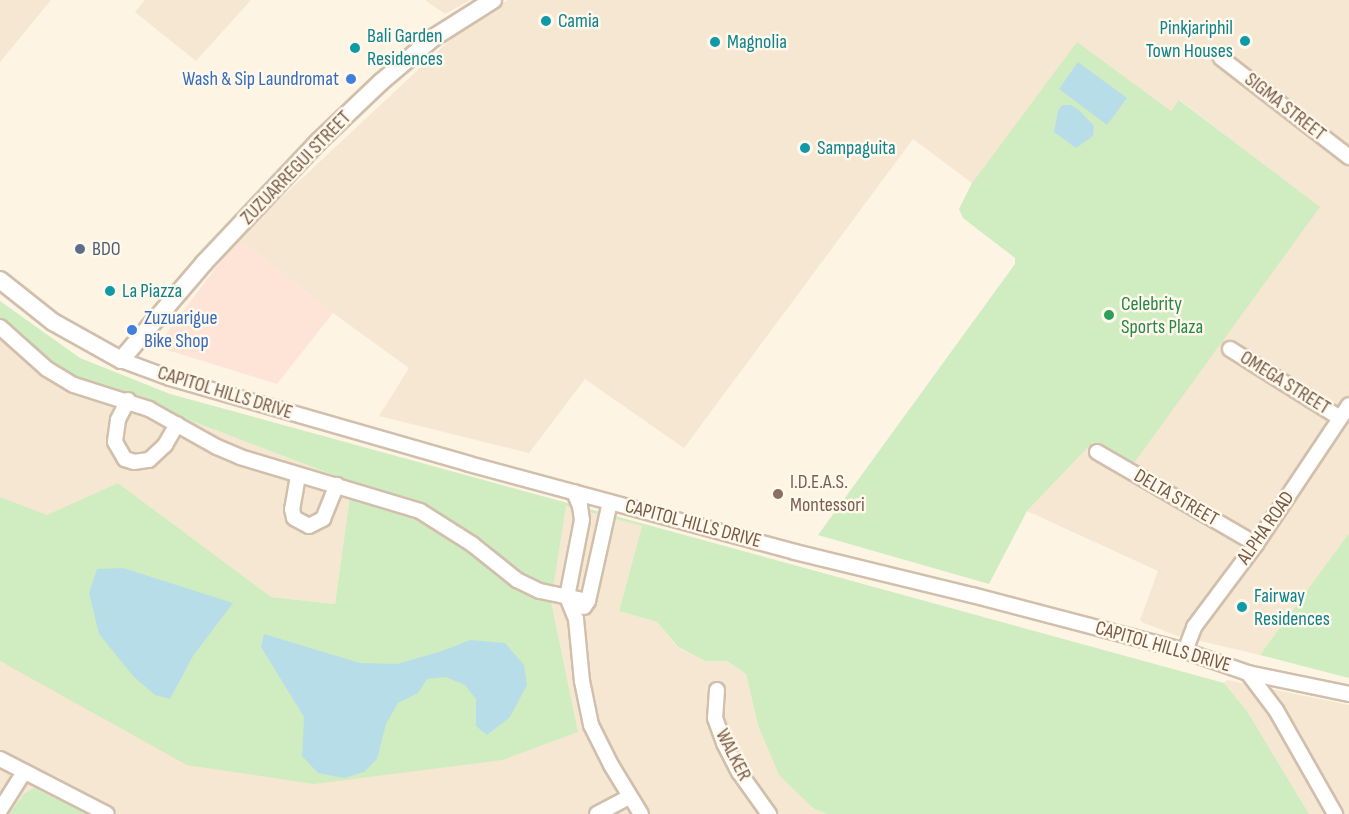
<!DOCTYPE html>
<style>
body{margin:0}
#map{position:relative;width:1349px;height:814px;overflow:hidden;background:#fdf4e3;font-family:"Sofia Sans Condensed",sans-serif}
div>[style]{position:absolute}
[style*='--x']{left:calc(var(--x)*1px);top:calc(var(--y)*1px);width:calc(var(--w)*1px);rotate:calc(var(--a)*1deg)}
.residential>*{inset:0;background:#f5e7d1}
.commercial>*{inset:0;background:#fee4d7}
.green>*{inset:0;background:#d0ecc1}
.water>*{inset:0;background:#b7dee8}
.roads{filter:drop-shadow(2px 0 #d1bfac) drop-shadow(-2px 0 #d1bfac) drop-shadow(0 2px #d1bfac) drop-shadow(0 -2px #d1bfac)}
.minor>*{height:14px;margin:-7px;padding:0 7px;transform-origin:7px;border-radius:7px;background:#fff}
.tertiary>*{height:16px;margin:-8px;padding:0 8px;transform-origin:8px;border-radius:8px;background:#fff}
.dots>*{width:16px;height:16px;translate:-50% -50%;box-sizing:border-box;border:3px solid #fff8eb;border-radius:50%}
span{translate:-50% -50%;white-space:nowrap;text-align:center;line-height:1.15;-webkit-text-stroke:5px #fff8eb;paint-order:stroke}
.culture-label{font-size:20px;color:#0d838f}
.left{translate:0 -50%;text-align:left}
.right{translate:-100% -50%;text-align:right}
.shop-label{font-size:20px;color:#366cbe}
.street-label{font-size:20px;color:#775b48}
.service-label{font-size:20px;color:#4e5e75}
.leisure-label{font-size:20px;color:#27864d}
.education-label{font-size:20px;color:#785e54}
</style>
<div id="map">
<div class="residential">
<i style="clip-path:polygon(0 0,51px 0,0 62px)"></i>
<i style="clip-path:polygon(145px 0,251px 0,196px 61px,135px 12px)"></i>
<i style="clip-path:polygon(425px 0,470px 0,445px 14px)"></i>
<i style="clip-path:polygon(508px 0,1349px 0,1349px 533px,1260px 655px,1175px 635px,1144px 623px,1140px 620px,1158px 571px,1027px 511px,1093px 442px,1131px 466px,1319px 207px,1180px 100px,1171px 111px,1077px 43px,972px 183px,913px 139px,684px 448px,585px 379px,529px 453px,379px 416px,409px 368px,333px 313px,238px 238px,464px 27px)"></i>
<i style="clip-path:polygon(0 320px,63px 372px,352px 482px,335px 604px,271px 597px,118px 483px,47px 516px,0 497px)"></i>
<i style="clip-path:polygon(565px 506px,642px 526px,619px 611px,657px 622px,678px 648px,705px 661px,727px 661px,746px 674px,758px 725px,813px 809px,828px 814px,0 814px,0 661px,5px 664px,578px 732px,551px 601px)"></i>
<i style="clip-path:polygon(1227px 680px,1349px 705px,1349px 814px,1309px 814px,1247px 711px,1224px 683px)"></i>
</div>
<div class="commercial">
<i style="clip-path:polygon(238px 238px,333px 313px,277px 384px,164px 349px,163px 338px)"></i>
</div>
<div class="green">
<i style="clip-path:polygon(1077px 42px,1171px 111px,1179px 100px,1320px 207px,1131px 467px,1093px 442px,1027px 511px,989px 584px,818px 535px,1015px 264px,1015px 258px,963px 218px,959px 209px,972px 183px)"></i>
<i style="clip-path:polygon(0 301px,80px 358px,170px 394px,1224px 683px,1247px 711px,1309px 814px,828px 814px,814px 809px,779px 775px,758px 725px,746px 674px,727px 661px,705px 661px,678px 647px,657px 622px,619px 611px,642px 526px,566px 506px,551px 601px,578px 732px,502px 760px,314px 784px,187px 765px,0 661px,0 497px,47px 515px,118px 483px,271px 597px,335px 604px,352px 482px,63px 372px,0 320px)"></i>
<i style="clip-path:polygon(1349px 533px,1349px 678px,1260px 655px)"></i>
<i style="clip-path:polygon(34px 788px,87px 814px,9px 814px,24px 794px)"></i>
</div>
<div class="water">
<i style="clip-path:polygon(1078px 62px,1127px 98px,1107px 125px,1059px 89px)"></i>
<i style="clip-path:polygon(1062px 105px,1071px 105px,1080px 111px,1094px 126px,1093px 136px,1076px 148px,1054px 132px,1058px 111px)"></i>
<i style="clip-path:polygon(123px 568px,233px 603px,193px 656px,170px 699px,155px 695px,134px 677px,99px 634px,89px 593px,97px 569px)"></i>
<i style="clip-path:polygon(264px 634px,360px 663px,397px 664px,442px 651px,470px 640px,505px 643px,524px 665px,527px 685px,510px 717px,487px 735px,476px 726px,476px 699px,465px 685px,446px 677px,427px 679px,418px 693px,398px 703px,386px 724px,377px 759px,364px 772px,344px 778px,318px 773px,302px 756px,304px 717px,261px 647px)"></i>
</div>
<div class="roads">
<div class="minor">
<i style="--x:1221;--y:58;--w:162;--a:37.7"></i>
<i style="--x:0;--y:327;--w:63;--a:41.8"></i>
<i style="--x:47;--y:369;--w:31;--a:31"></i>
<i style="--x:74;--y:385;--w:79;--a:17.7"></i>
<i style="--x:149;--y:409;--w:78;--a:29.2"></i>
<i style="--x:217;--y:447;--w:25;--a:23"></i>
<i style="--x:240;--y:457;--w:188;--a:16.7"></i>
<i style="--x:420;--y:511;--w:62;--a:32.4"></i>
<i style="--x:472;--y:544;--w:58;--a:38.7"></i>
<i style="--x:517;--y:580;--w:25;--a:26"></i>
<i style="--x:540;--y:591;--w:49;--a:11.8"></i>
<i style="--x:1230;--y:349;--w:130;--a:32.1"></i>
<i style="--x:121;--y:360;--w:52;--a:20.2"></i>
<i style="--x:170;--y:378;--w:311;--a:16"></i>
<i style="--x:469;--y:464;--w:338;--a:15.1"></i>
<i style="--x:795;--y:552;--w:182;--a:13.7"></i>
<i style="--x:972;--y:595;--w:220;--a:14.7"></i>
<i style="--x:1185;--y:651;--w:67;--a:19.2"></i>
<i style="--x:1248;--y:673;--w:103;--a:11.7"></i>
<i style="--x:128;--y:400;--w:22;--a:117"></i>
<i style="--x:118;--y:420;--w:22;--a:98"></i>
<i style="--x:115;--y:442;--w:20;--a:60"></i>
<i style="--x:125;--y:459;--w:9;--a:18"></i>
<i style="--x:134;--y:462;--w:15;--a:-8"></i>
<i style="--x:149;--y:460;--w:22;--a:-43"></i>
<i style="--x:165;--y:445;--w:24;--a:-60"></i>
<i style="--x:1097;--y:452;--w:184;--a:30.1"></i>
<i style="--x:298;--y:476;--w:34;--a:100"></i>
<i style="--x:292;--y:509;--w:9;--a:77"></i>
<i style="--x:294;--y:518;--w:17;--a:28"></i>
<i style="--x:309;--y:526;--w:16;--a:-27"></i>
<i style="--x:323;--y:519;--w:37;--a:-68"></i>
<i style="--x:574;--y:492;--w:15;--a:67"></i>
<i style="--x:580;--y:506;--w:14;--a:82"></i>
<i style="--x:582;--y:520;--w:78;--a:101"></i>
<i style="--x:567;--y:597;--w:24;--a:68"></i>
<i style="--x:576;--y:619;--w:62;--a:84.5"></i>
<i style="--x:582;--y:681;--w:45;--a:78.4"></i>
<i style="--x:591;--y:725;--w:45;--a:63.4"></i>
<i style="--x:611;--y:765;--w:57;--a:58.5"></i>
<i style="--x:584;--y:607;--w:7;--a:-56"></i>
<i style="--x:588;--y:601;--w:101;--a:-77.5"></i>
<i style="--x:1185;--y:651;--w:26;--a:-69"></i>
<i style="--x:1194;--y:627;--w:104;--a:-53.2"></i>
<i style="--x:1256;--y:544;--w:167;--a:-56.2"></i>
<i style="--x:1248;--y:673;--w:46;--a:52.9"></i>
<i style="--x:1276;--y:710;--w:120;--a:60.4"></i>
<i style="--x:717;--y:690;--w:28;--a:94"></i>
<i style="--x:715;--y:718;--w:27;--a:70"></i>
<i style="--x:724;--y:743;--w:33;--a:63"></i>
<i style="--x:739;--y:772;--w:52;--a:54.5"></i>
<i style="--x:0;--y:759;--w:120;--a:27.2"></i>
<i style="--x:0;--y:810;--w:45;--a:-57.7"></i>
<i style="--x:597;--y:814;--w:36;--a:-28"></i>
</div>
<div class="tertiary">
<i style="--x:0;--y:280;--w:68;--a:38.4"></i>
<i style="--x:53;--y:322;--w:78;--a:29.2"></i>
<i style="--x:121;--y:360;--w:128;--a:-49.4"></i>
<i style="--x:204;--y:263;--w:166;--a:-46.7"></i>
<i style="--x:318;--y:142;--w:87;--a:-43.6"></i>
<i style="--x:381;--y:82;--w:68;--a:-40.2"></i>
<i style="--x:433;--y:38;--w:71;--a:-32.3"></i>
</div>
</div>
<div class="dots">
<i style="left:546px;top:21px;background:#0f9aa8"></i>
<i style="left:1245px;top:41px;background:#0f9aa8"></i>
<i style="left:715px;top:42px;background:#0f9aa8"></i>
<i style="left:355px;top:48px;background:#0f9aa8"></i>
<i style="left:351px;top:79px;background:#3f7fe0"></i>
<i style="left:805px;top:148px;background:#0f9aa8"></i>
<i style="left:80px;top:249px;background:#5c6f8a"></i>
<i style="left:110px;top:291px;background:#0f9aa8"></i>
<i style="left:1109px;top:315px;background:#2e9e5b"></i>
<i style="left:132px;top:330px;background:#3f7fe0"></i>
<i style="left:778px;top:494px;background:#8d6e63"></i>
<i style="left:1242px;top:607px;background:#0f9aa8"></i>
</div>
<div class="culture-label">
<span class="left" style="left:558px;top:21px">Camia</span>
<span class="right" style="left:1233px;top:40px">Pinkjariphil<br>Town Houses</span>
<span class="left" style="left:367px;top:48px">Bali Garden<br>Residences</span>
<span class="left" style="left:727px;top:42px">Magnolia</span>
<span class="left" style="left:817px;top:148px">Sampaguita</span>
<span class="left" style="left:122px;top:291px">La Piazza</span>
<span class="left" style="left:1254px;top:608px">Fairway<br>Residences</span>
</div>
<div class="shop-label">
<span class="right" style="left:339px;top:79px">Wash &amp; Sip Laundromat</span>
<span class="left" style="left:144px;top:330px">Zuzuarigue<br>Bike Shop</span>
</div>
<div class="street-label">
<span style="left:1285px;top:107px;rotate:38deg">SIGMA STREET</span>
<span style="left:296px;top:168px;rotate:-46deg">ZUZUARREGUI STREET</span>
<span style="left:1285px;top:383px;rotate:32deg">OMEGA STREET</span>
<span style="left:225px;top:393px;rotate:17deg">CAPITOL HILLS DRIVE</span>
<span style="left:1176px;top:498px;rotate:30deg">DELTA STREET</span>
<span style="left:693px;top:524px;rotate:15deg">CAPITOL HILLS DRIVE</span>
<span style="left:1266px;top:528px;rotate:-55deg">ALPHA ROAD</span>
<span style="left:1163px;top:647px;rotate:16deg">CAPITOL HILLS DRIVE</span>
<span style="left:733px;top:755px;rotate:63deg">WALKER</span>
</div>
<div class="service-label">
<span class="left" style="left:92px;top:249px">BDO</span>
</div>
<div class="leisure-label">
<span class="left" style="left:1121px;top:316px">Celebrity<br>Sports Plaza</span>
</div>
<div class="education-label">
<span class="left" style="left:790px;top:494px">I.D.E.A.S.<br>Montessori</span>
</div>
</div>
